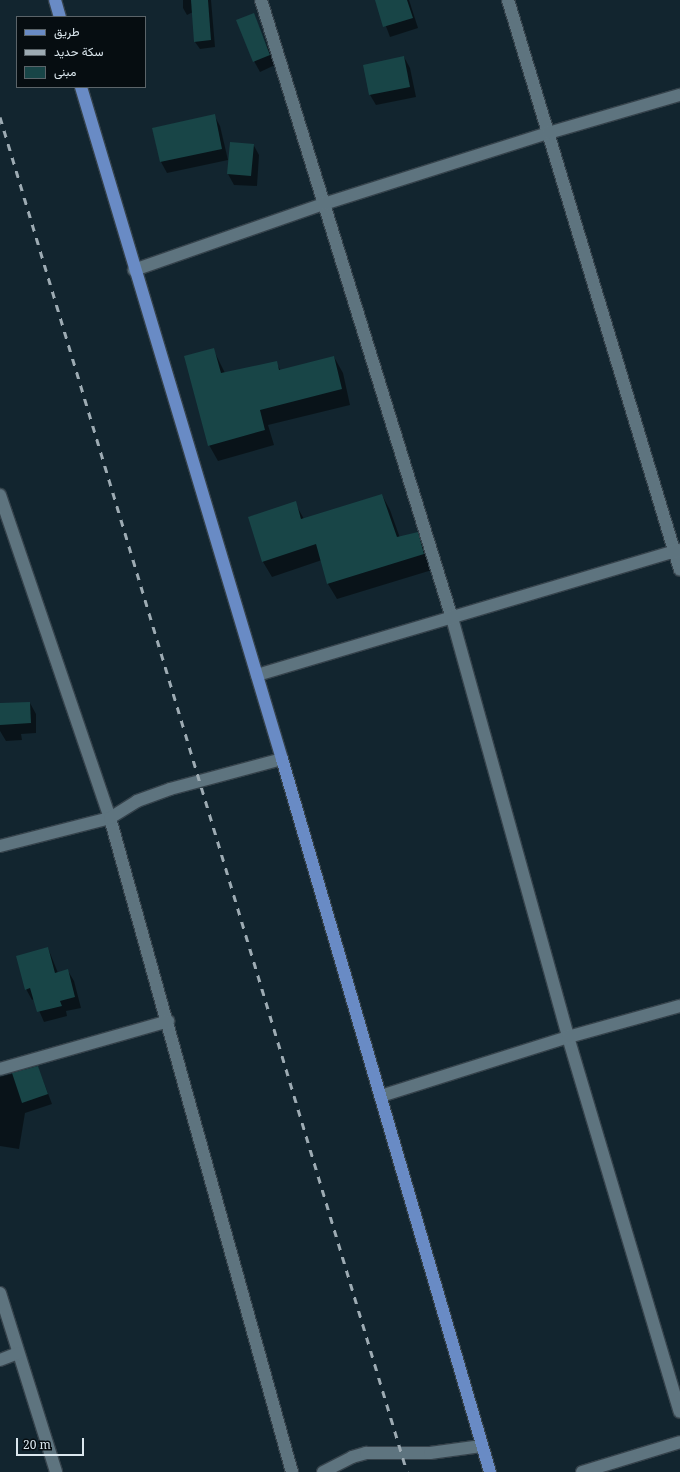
<!DOCTYPE html>
<meta charset="utf-8">
<style>
body{margin:0}
#map{position:relative;width:680px;height:1472px;overflow:hidden;background:#12252f;font-family:"Noto Serif",Vazirmatn,serif}
div>[style]{position:absolute}
[style*='--x']{left:calc(var(--x)*1px);top:calc(var(--y)*1px);width:calc(var(--w)*1px);rotate:calc(var(--a)*1deg)}
.shadow>*{inset:0;background:#0007}
.building>*{inset:0;background:#184547}
.roads{filter:drop-shadow(1px 0 #35424b) drop-shadow(-1px 0 #35424b) drop-shadow(0 1px #35424b) drop-shadow(0 -1px #35424b)}
.minor>*{height:12px;margin:-6px;padding:0 6px;transform-origin:6px;border-radius:6px;background:#5e747f}
.major>*{height:12px;margin:-6px;padding:0 6px;transform-origin:6px;border-radius:6px;background:#698bc5}
.rail>*{height:3px;margin-top:-1.5px;transform-origin:0;background:repeating-linear-gradient(90deg,#9dabb3 0 7px,transparent 0 14px)}
span{translate:-50% -50%;white-space:nowrap;text-align:center;line-height:1.15;-webkit-text-stroke:4px #060d11;paint-order:stroke}
.legend{position:absolute;left:16px;top:16px;width:130px;height:72px;box-sizing:border-box;background:#060d11;border:1px solid #5b6469;margin:0;padding:5px 7px;list-style:none;font-size:12px;color:#dbe7ee}
.legend li{display:flex;align-items:center;gap:8px;height:20px}
.legend b{width:20px;border:1px solid #5b6469}
.scale{position:absolute;left:16px;top:1438px;width:68px;height:18px;box-sizing:border-box;border:2px solid #dbe7ee;border-top:0;padding-left:5px;font-size:12px;line-height:14px;white-space:nowrap;color:#dbe7ee;-webkit-text-stroke:3px #060d11;paint-order:stroke}
</style>
<div id="map">
<div class="shadow">
<i style="clip-path:polygon(183px 0,211px 0,215px 47px,200px 49px,195px 42px,193px 12px,187px 15px,183px 8px)"></i>
<i style="clip-path:polygon(376px 0,409px 0,418px 28px,390px 37px)"></i>
<i style="clip-path:polygon(253px 14px,275px 65px,260px 72px,254px 61px)"></i>
<i style="clip-path:polygon(404px 57px,410px 68px,416px 97px,376px 105px,370px 95px)"></i>
<i style="clip-path:polygon(214px 115px,220px 126px,228px 160px,167px 173px,161px 162px,154px 128px)"></i>
<i style="clip-path:polygon(253px 144px,259px 155px,257px 186px,234px 185px,228px 174px)"></i>
<i style="clip-path:polygon(213px 349px,225px 373px,276px 363px,281px 371px,334px 357px,343px 373px,350px 405px,268px 425px,274px 445px,218px 461px,209px 445px)"></i>
<i style="clip-path:polygon(382px 495px,390px 510px,400px 538px,417px 533px,426px 548px,432px 570px,337px 599px,328px 584px,322px 560px,272px 577px,263px 562px,249px 517px,295px 503px,304px 519px)"></i>
<i style="clip-path:polygon(30px 703px,36px 714px,36px 733px,21px 734px,22px 740px,6px 741px,0 731px,0 707px)"></i>
<i style="clip-path:polygon(48px 948px,58px 973px,68px 971px,74px 981px,81px 1008px,66px 1011px,67px 1016px,44px 1022px,34px 999px,32px 1000px,26px 989px)"></i>
<i style="clip-path:polygon(38px 1067px,52px 1104px,25px 1113px,19px 1149px,0 1146px,0 1077px)"></i>
</div>
<div class="building">
<i style="clip-path:polygon(191px 0,208px 0,211px 40px,194px 42px)"></i>
<i style="clip-path:polygon(375px 0,407px 0,413px 18px,383px 27px)"></i>
<i style="clip-path:polygon(254px 13px,270px 55px,253px 62px,236px 20px)"></i>
<i style="clip-path:polygon(404px 56px,410px 87px,369px 95px,363px 65px)"></i>
<i style="clip-path:polygon(215px 114px,222px 149px,160px 162px,152px 128px)"></i>
<i style="clip-path:polygon(230px 142px,254px 144px,251px 176px,227px 174px)"></i>
<i style="clip-path:polygon(214px 348px,221px 373px,277px 361px,279px 370px,334px 356px,342px 389px,260px 410px,265px 430px,208px 446px,184px 356px)"></i>
<i style="clip-path:polygon(382px 494px,397px 537px,418px 532px,424px 554px,327px 584px,316px 544px,262px 562px,248px 517px,296px 501px,301px 519px)"></i>
<i style="clip-path:polygon(30px 702px,31px 723px,0 725px,0 703px)"></i>
<i style="clip-path:polygon(48px 947px,55px 973px,68px 969px,75px 997px,60px 1001px,62px 1006px,37px 1012px,30px 988px,25px 990px,16px 956px)"></i>
<i style="clip-path:polygon(38px 1066px,48px 1094px,22px 1103px,12px 1073px)"></i>
</div>
<div class="roads">
<div class="minor">
<i style="--x:261;--y:0;--w:647;--a:72.83"></i>
<i style="--x:452;--y:618;--w:435;--a:74.5"></i>
<i style="--x:568;--y:1037;--w:391;--a:73.4"></i>
<i style="--x:508;--y:0;--w:595;--a:73.21"></i>
<i style="--x:134;--y:270;--w:201;--a:-19.2"></i>
<i style="--x:324;--y:204;--w:235;--a:-17.6"></i>
<i style="--x:548;--y:133;--w:137;--a:-16.1"></i>
<i style="--x:0;--y:495;--w:341;--a:71.2"></i>
<i style="--x:110;--y:818;--w:679;--a:74.45"></i>
<i style="--x:257;--y:675;--w:441;--a:-16.5"></i>
<i style="--x:0;--y:846;--w:114;--a:-14.3"></i>
<i style="--x:110;--y:818;--w:32;--a:-32"></i>
<i style="--x:137;--y:801;--w:35;--a:-20"></i>
<i style="--x:170;--y:789;--w:116;--a:-15"></i>
<i style="--x:0;--y:1069;--w:175;--a:-15.9"></i>
<i style="--x:381;--y:1096;--w:196;--a:-17.5"></i>
<i style="--x:568;--y:1037;--w:116;--a:-15.5"></i>
<i style="--x:0;--y:1293;--w:188;--a:72.6"></i>
<i style="--x:0;--y:1360;--w:19;--a:-21"></i>
<i style="--x:323;--y:1472;--w:33;--a:-27"></i>
<i style="--x:352;--y:1457;--w:15;--a:-16"></i>
<i style="--x:366;--y:1453;--w:64;--a:0"></i>
<i style="--x:430;--y:1453;--w:52;--a:-7.7"></i>
<i style="--x:582;--y:1472;--w:102;--a:-17"></i>
</div>
<div class="major">
<i style="--x:55;--y:0;--w:18;--a:74"></i>
<i style="--x:81;--y:87;--w:701;--a:73.35"></i>
<i style="--x:282;--y:759;--w:743;--a:73.74"></i>
</div>
</div>
<div class="rail">
<i style="--x:0;--y:117;--w:1415;--a:73.28"></i>
</div>
<ul class="legend">
<li><b style="height:5px;background:#698bc5"></b>طريق</li>
<li><b style="height:5px;background:#9dabb3"></b>سكة حديد</li>
<li><b style="height:11px;background:#184547"></b>مبنى</li>
</ul>
<div class="scale">20 m</div>
</div>
